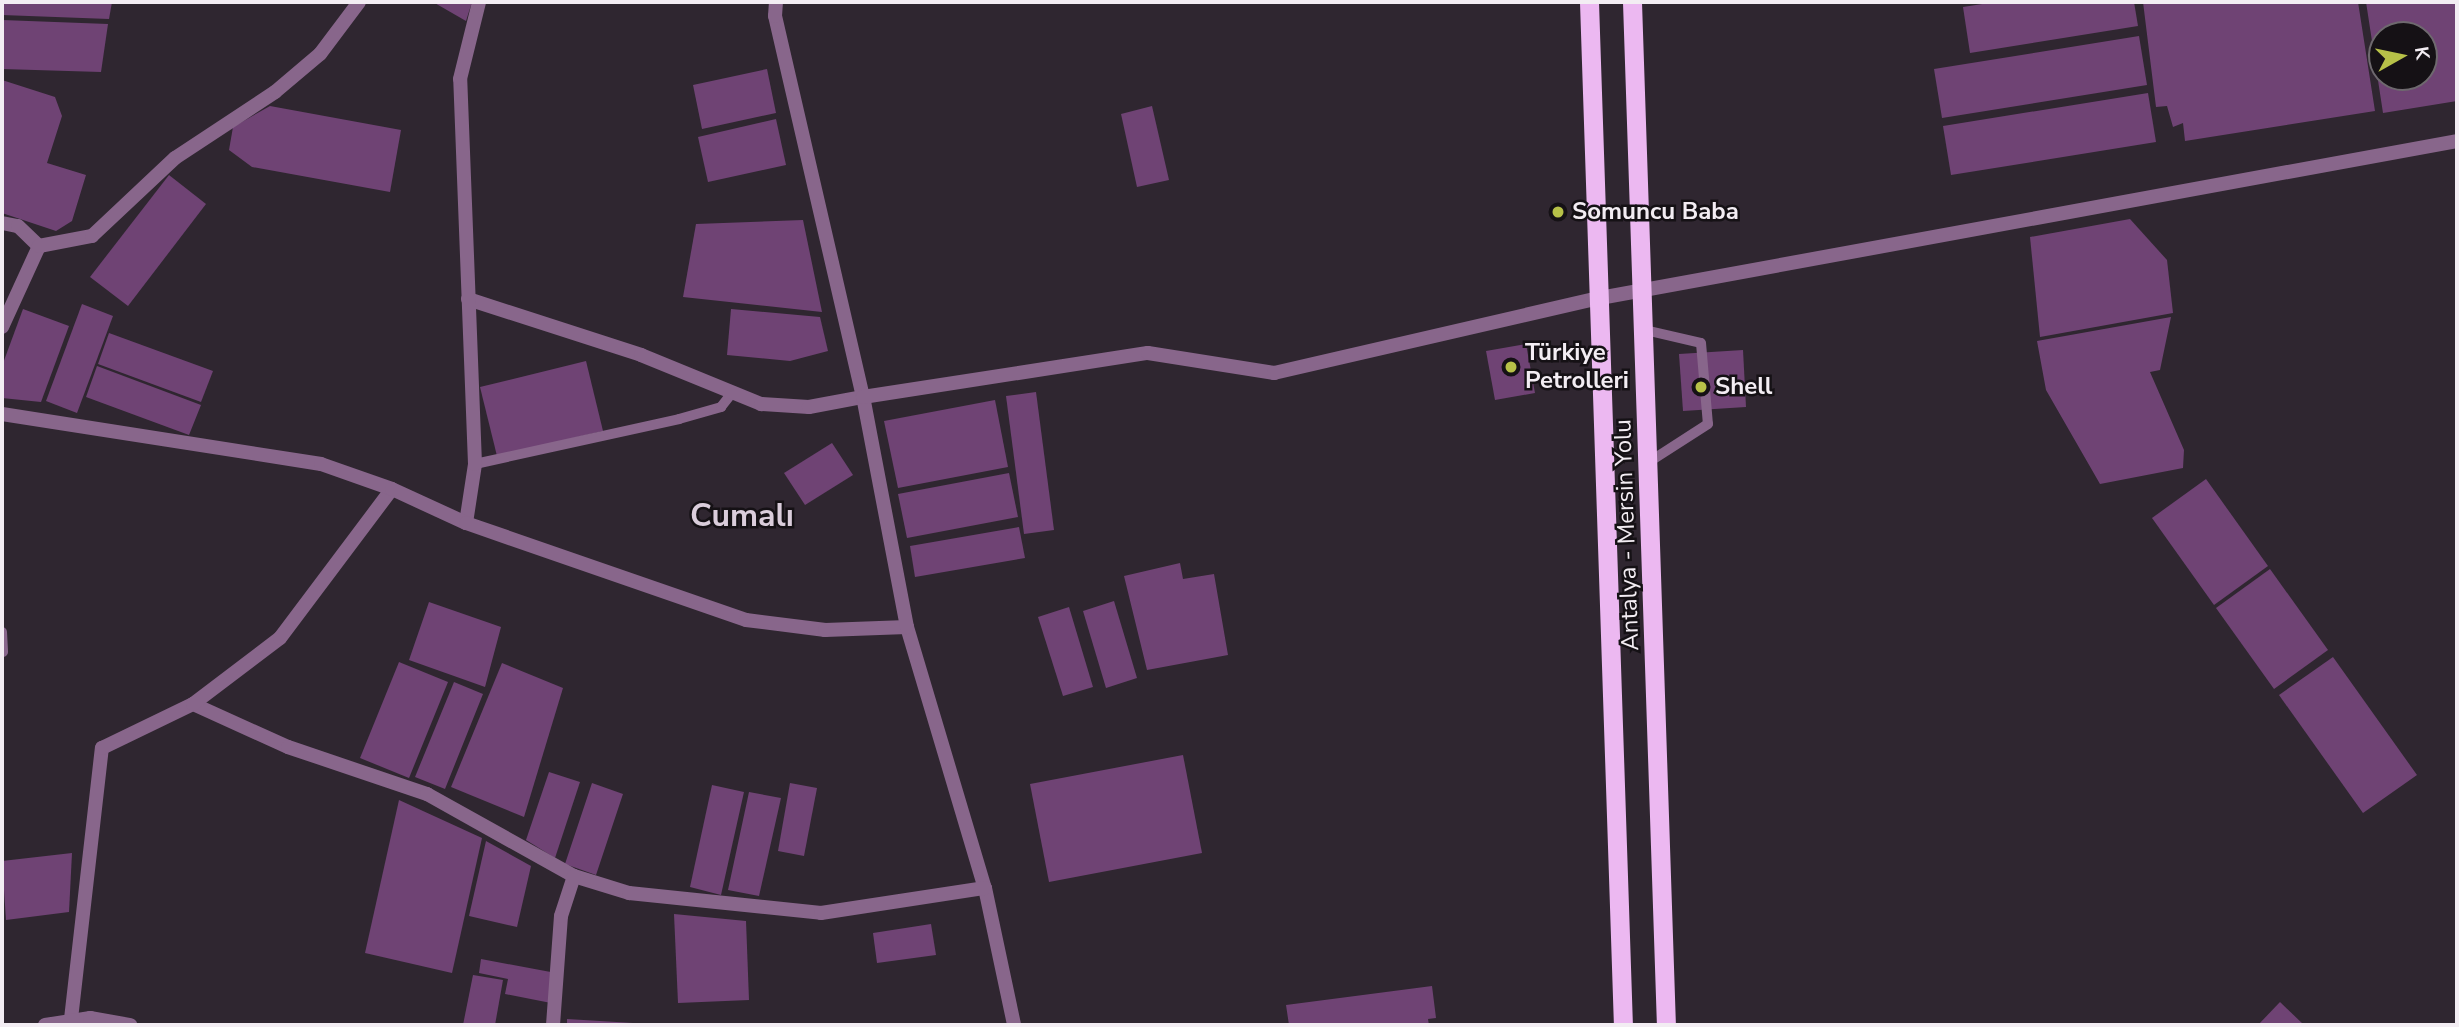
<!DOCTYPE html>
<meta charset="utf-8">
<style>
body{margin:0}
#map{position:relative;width:2459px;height:1027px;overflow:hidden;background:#2f2630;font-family:"Nunito Sans",sans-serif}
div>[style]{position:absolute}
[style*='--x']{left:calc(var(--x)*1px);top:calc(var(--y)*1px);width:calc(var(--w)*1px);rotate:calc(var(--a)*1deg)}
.building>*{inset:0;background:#6f4374}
.service>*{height:10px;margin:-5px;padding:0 5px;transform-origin:5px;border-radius:5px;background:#88668b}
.minor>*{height:14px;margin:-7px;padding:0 7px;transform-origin:7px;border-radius:7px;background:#88668b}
.tertiary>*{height:14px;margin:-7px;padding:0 7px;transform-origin:7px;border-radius:7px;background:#88668b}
.trunk>*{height:19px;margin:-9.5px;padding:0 9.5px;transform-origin:9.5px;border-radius:9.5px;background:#ecb8f1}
.dots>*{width:19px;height:19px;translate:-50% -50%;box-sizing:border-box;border:4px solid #151115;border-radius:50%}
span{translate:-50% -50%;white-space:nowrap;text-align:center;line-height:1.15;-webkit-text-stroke:5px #151115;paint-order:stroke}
.poi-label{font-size:24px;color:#f3edf3;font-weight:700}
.left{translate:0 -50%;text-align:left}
.street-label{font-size:24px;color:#f3edf3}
.district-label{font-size:32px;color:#dacddb;font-weight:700}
.frame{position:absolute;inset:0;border:4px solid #f3edf3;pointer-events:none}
.north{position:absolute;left:2368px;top:21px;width:70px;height:70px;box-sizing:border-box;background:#151115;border:2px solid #6e696e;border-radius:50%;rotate:81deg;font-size:19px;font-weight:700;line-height:28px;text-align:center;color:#f3edf3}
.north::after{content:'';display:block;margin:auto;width:24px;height:32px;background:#b7c148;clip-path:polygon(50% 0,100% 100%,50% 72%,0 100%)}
</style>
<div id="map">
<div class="building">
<i style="clip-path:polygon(2px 2px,112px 2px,109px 19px,2px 15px)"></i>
<i style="clip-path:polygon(433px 2px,472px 2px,466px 21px)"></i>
<i style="clip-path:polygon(1995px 2px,2134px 2px,2138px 26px,1970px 53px,1963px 7px)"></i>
<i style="clip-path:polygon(2143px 2px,2358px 2px,2375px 111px,2185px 141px,2183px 123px,2173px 127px,2167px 106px,2156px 107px)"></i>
<i style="clip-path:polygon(evenodd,2366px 2px,2457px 2px,2457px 101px,2383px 113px,2366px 2px,2382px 35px,2424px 35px,2424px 77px,2382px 77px,2382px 35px)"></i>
<i style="clip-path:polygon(2px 20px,108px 24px,101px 72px,2px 69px)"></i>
<i style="clip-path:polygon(2139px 36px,2147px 85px,1942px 118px,1934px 69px)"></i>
<i style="clip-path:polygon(767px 69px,776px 113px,702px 129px,693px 85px)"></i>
<i style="clip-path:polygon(2px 80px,55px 97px,62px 116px,47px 163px,86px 175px,72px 221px,56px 231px,2px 213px)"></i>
<i style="clip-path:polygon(2148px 93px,2156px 142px,1951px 175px,1943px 126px)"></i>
<i style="clip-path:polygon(270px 106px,401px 130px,390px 192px,252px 167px,229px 150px,233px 127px)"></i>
<i style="clip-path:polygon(1152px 106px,1169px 180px,1137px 187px,1121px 114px)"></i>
<i style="clip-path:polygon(776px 119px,786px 165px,708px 182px,698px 137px)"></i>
<i style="clip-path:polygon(169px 175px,206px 204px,128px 306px,90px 277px)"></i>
<i style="clip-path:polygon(2130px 219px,2167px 260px,2173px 313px,2040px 337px,2030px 237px)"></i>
<i style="clip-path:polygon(803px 220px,822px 312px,683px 297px,696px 224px)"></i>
<i style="clip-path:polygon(82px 304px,113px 316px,77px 413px,46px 401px)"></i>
<i style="clip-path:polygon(23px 309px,69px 326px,41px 402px,2px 398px,2px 366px)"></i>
<i style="clip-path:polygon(731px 309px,820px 317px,828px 351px,790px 361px,727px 355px)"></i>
<i style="clip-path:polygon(2171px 317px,2160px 370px,2150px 372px,2184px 450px,2183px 468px,2100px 484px,2046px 390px,2037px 341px)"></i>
<i style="clip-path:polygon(109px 333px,213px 371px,201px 402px,98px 364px)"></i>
<i style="clip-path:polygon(1526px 344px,1535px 393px,1495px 400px,1486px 351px)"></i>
<i style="clip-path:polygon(1743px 350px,1746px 407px,1683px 411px,1679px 354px)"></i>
<i style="clip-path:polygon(586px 361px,603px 431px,497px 456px,480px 387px)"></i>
<i style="clip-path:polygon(97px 366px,201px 405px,189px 435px,86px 397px)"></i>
<i style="clip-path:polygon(1036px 392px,1054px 530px,1024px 534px,1006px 396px)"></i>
<i style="clip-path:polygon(995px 400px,1008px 467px,898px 488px,884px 421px)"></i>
<i style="clip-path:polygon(832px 443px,853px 475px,805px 505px,784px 473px)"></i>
<i style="clip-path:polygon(1009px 473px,1018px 517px,907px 538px,898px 494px)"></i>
<i style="clip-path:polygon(2206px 479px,2268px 566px,2214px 605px,2152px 518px)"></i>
<i style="clip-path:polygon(1019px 527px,1025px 558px,915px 577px,910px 546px)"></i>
<i style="clip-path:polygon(1180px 563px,1183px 579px,1214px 574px,1228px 655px,1147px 670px,1124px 576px)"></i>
<i style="clip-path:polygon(2270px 569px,2328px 650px,2274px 689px,2216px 608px)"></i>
<i style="clip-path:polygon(1114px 601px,1137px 678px,1106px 688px,1083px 611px)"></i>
<i style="clip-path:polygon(429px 602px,501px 627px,485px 687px,409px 660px)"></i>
<i style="clip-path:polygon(1069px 607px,1093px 687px,1063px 696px,1038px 617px)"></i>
<i style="clip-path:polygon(2333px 657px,2417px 775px,2363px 813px,2279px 695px)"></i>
<i style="clip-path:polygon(399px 662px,448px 682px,409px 778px,360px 758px)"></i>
<i style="clip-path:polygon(502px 663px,563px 688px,524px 817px,451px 787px)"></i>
<i style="clip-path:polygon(454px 682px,483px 694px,445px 789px,415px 777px)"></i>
<i style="clip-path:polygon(1183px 755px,1202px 853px,1049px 882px,1030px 784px)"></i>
<i style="clip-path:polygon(549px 772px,580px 782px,555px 858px,526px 840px)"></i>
<i style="clip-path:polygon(592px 783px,623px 794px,596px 875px,565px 864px)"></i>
<i style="clip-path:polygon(790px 783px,817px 788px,804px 856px,778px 851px)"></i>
<i style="clip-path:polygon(712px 785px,744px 792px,721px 895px,690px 887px)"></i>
<i style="clip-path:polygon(749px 792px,781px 798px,759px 896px,728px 890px)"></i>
<i style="clip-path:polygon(399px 800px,482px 838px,452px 973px,365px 953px)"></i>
<i style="clip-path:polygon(486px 841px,531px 866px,517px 927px,469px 916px)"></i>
<i style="clip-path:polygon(72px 853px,69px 912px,6px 920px,2px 861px)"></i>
<i style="clip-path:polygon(674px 914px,746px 921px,749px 1000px,678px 1003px)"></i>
<i style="clip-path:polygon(931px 924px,936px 955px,877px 963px,873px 933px)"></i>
<i style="clip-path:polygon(481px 959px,556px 973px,551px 1003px,505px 994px,508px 979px,479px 973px)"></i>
<i style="clip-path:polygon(473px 975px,503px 980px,495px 1025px,463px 1025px)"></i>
<i style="clip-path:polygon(1432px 986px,1436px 1018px,1428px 1019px,1429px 1025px,1289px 1025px,1286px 1005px)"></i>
<i style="clip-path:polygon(2280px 1002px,2304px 1025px,2258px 1025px)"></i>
<i style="clip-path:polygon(567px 1019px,633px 1023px,633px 1025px,567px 1025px)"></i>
</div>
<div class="service">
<i style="--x:1645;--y:330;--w:57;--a:13.1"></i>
<i style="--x:1701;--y:343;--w:81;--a:85.1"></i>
<i style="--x:1708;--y:424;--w:70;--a:147.2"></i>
<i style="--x:475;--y:464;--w:209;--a:-12.4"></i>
<i style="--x:679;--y:419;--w:44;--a:-15.9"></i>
<i style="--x:721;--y:407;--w:16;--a:-52"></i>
<i style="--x:2;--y:632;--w:20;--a:87"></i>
</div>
<div class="minor">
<i style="--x:2;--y:223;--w:16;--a:11"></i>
<i style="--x:18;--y:226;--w:29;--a:44"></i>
<i style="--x:468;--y:299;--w:182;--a:17.9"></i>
<i style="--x:641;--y:355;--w:130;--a:22.2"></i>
<i style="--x:761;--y:404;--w:48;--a:3.6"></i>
<i style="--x:809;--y:407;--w:55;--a:-10.5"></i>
<i style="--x:863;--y:397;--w:391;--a:-103"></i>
<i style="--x:775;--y:16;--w:14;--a:-86"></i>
<i style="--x:2;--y:327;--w:89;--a:-65.4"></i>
<i style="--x:39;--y:246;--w:54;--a:-10.7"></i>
<i style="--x:92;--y:236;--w:114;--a:-43.2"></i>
<i style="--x:175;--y:158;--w:120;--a:-33.4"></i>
<i style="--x:275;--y:92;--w:59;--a:-40.2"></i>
<i style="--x:320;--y:54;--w:65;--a:-53.1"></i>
<i style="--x:466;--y:523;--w:60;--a:-81.3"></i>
<i style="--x:475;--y:464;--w:385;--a:-92.2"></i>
<i style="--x:460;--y:79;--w:79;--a:-76.1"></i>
<i style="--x:907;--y:627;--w:272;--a:73.4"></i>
<i style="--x:985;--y:888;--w:140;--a:78"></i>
<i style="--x:193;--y:704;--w:104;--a:24.4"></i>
<i style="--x:288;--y:747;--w:147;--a:18.7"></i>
<i style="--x:427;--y:794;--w:168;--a:29.2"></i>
<i style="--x:574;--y:876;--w:58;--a:17.2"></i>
<i style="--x:629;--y:893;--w:193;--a:5.9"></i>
<i style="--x:821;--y:913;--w:166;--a:-8.7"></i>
<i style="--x:71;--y:1019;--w:273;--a:-83.5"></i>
<i style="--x:102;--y:748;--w:101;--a:-25.8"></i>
<i style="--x:193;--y:704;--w:109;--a:-37.2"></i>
<i style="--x:280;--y:638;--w:186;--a:-53.1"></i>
<i style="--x:45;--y:1025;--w:46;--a:-8.8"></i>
<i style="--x:90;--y:1018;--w:41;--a:9.9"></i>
<i style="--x:553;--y:1025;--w:109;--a:-85.8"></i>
<i style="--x:561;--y:916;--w:42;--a:-72"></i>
</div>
<div class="tertiary">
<i style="--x:2;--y:414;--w:323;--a:8.9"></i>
<i style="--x:321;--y:464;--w:75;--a:19.4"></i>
<i style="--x:392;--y:489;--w:81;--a:24.7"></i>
<i style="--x:466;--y:523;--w:296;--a:19.1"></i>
<i style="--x:746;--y:620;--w:80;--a:7.2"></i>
<i style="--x:825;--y:630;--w:82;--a:-2.1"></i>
<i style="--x:907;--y:627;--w:234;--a:-100.8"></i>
<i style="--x:863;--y:397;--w:288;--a:-8.8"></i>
<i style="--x:1148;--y:353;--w:128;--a:9"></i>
<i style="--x:1274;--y:373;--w:335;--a:-13"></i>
<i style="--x:1600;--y:298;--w:871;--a:-10.38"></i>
</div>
<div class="trunk">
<i style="--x:1589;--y:2;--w:1024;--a:88.1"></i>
<i style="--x:1632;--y:2;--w:1024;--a:88.1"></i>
</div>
<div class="dots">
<i style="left:1558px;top:212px;background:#b7c148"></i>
<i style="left:1511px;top:367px;background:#b7c148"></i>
<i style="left:1701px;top:387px;background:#b7c148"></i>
</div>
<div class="poi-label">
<span class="left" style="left:1572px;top:212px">Somuncu Baba</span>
<span class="left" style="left:1525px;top:367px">Türkiye<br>Petrolleri</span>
<span class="left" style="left:1715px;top:387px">Shell</span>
</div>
<div class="street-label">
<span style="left:1627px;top:535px;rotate:-92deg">Antalya - Mersin Yolu</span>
</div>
<div class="district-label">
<span style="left:742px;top:516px">Cumalı</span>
</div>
<div class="frame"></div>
<div class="north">K</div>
</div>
